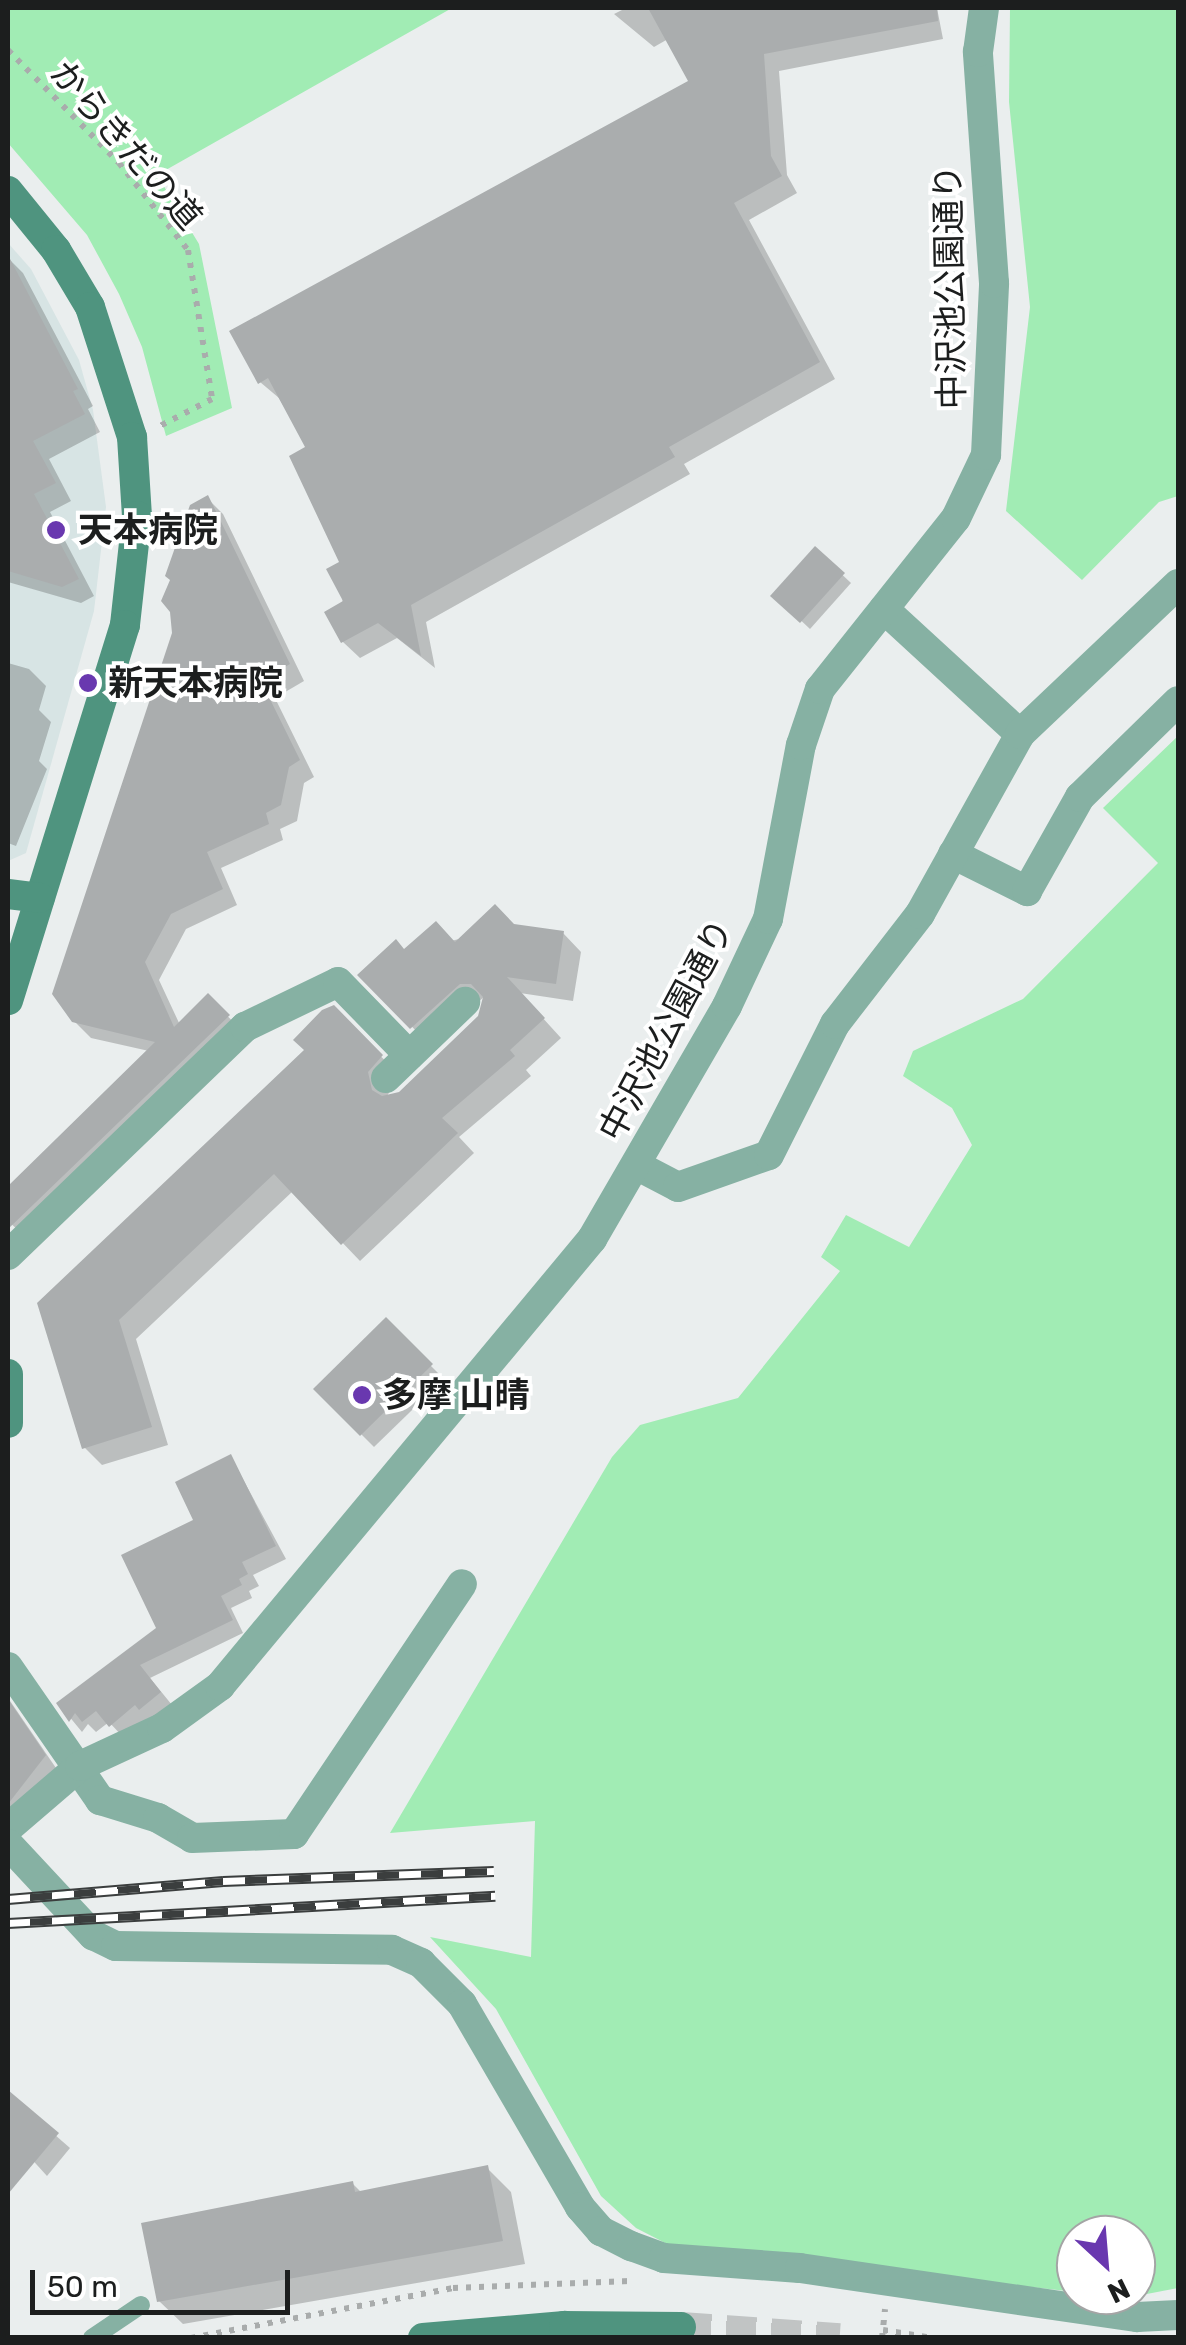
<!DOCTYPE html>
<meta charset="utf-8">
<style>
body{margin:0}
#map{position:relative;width:1186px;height:2345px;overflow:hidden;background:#eaeeee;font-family:Rubik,"Noto Sans JP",sans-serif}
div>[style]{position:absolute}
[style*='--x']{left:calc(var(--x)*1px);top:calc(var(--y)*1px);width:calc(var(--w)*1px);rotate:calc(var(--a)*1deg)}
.built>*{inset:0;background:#d7e4e4}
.green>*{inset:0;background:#a1ecb4}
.shadow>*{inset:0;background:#0003}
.building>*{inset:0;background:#aaadae}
.secondary-tunnel>*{height:30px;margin-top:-15px;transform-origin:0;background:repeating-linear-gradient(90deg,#c1c4c4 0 30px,transparent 0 45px)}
.path>*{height:6px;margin-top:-3px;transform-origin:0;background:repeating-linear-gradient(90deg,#a9acac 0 5px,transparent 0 13px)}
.lane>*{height:18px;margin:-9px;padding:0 9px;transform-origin:9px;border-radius:9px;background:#86b1a3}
.street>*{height:30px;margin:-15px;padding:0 15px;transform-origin:15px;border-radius:15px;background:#86b1a3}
.secondary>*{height:30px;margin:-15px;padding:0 15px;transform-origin:15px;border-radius:15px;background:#4f947f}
.rail>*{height:11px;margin-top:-5.5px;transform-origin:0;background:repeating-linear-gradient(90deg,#fff 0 22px,#3b3e3e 0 44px);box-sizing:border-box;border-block:2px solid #3b3e3e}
.dots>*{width:28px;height:28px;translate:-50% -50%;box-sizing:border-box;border:5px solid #fff;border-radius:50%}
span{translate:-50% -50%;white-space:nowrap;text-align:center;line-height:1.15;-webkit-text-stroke:8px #fff;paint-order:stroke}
.street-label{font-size:35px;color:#1c1e1e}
.poi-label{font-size:35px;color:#1c1e1e;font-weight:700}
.left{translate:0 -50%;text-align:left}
.frame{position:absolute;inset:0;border:10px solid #1c1e1e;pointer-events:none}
.north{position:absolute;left:1056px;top:2215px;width:100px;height:100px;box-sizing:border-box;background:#fff;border:2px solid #a4a5a5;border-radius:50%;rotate:154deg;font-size:28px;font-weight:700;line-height:40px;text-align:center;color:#1c1e1e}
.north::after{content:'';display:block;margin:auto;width:35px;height:45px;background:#6938af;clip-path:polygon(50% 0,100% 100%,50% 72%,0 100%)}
.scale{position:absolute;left:30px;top:2270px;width:260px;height:45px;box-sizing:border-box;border:5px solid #1c1e1e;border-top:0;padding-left:12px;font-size:30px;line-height:35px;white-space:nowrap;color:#1c1e1e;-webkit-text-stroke:8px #fff;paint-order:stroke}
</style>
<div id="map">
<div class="built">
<i style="clip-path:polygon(8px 243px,31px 269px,79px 360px,93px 410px,106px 507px,94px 611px,26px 853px,8px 861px)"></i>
</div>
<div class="green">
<i style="clip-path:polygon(8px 8px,452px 8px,157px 175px,199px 244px,232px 408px,166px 436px,142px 347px,119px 294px,87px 235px,8px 143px)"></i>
<i style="clip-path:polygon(1010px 8px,1178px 8px,1178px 496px,1159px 502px,1082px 580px,1006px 511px,1030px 307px,1009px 102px)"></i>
<i style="clip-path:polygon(1178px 736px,1178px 2288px,1126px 2298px,1104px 2295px,1136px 2295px,1136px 2235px,1076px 2235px,1076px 2292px,675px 2248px,636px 2228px,601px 2196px,496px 2009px,430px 1937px,531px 1957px,535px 1821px,390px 1833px,612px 1457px,640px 1425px,738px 1398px,840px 1271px,821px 1257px,846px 1215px,909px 1247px,972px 1145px,952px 1108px,903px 1076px,913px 1051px,1023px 999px,1158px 863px,1103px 808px)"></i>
</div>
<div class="shadow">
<i style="clip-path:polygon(626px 8px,937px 8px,943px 39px,779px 71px,787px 175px,797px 193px,749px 220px,835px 379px,684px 464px,690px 474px,426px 622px,435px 668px,397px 638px,360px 658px,343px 642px,342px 563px,308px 448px,279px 398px,260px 382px,691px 82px,668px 39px,654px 47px,614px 14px)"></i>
<i style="clip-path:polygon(8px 258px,23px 273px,93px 406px,88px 409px,100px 432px,49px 459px,71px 501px,50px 512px,94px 596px,81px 603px,8px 582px)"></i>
<i style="clip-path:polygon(207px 498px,223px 514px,304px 681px,275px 698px,314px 777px,304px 783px,297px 821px,280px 829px,283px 840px,221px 868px,237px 905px,186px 929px,159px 980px,180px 1025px,208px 996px,244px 1033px,29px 1240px,8px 1221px,8px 1191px,149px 1051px,91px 1038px,74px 1021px)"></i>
<i style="clip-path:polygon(816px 550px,851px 583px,810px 629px,774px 595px)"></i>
<i style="clip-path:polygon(8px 663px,29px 669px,46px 686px,39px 710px,51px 722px,39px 761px,47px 769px,16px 846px,8px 843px)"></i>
<i style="clip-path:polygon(513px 926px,563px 933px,581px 952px,573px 1001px,520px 993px,561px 1038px,526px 1070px,531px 1076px,459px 1137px,474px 1153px,360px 1261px,293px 1191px,136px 1339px,168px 1445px,102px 1465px,84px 1447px,40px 1303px,308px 1051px,334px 1008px,399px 1075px,386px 1098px,400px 1094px,480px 1017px,485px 996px,430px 1045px,361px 975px,405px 952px)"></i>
<i style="clip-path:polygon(386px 1321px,444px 1379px,374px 1447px,316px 1389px)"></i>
<i style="clip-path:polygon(231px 1457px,286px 1559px,253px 1575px,259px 1586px,249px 1591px,252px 1598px,231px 1608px,243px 1633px,150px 1678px,172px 1705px,123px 1737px,109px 1722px,96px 1732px,88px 1724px,82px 1732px,59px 1704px,159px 1629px,196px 1521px)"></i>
<i style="clip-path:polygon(8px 1698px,56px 1768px,8px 1820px)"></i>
<i style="clip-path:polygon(8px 2094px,70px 2148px,47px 2176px,8px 2133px)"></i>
<i style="clip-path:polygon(487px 2168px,511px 2192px,525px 2264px,183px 2324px,159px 2301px,352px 2183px,362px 2193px)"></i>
</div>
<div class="building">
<i style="clip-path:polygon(648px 8px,937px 8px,938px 21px,764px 54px,771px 156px,782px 176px,734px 203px,820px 362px,669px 447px,675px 457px,411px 605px,421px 656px,378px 623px,341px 643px,324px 612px,343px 601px,326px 569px,339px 562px,289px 456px,305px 447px,268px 378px,258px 384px,229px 331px,688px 81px)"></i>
<i style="clip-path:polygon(8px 255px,78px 389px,73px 391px,85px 414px,33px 441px,56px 483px,34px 494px,79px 579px,62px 587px,8px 571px)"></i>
<i style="clip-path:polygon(208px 495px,290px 664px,261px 681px,300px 760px,289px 767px,281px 805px,266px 813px,269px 824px,207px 852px,223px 889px,171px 914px,145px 962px,174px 1027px,208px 993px,230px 1015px,8px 1229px,8px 1186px,155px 1042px,72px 1022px,52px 994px,172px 633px,170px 612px,161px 601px,170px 580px,165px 576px,190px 505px)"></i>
<i style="clip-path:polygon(815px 546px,845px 573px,800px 623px,770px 596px)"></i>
<i style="clip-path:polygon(495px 904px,514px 924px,564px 931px,556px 984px,507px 977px,545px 1018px,510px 1050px,515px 1056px,442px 1118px,458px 1133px,341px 1245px,274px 1174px,119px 1320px,152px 1427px,82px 1449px,37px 1303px,304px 1050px,293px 1040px,322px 1010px,334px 1005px,383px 1055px,368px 1072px,372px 1090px,382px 1096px,399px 1092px,478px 1016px,483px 997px,471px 984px,460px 984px,410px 1029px,357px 975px,396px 939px,404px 949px,436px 921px,455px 942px)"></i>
<i style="clip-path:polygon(386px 1317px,433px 1364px,360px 1436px,313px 1389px)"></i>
<i style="clip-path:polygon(231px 1454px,276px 1546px,242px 1562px,248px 1574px,239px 1579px,242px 1585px,221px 1596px,233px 1620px,140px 1665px,161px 1692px,139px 1710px,135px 1705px,109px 1727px,96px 1711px,82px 1722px,75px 1713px,69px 1722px,56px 1703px,156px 1628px,121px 1555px,193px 1520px,175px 1482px)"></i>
<i style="clip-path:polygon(8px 1699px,46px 1755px,8px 1804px)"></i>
<i style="clip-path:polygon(8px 2090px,59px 2133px,8px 2194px)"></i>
<i style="clip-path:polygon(488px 2165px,503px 2241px,157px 2302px,141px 2223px,353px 2181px,355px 2192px)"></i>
</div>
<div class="secondary-tunnel">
<i style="--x:681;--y:2327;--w:159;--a:4"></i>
</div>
<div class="path">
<i style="--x:8;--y:50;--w:158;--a:45.5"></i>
<i style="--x:119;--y:163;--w:111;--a:51.6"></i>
<i style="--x:188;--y:250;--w:151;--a:80.8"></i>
<i style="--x:212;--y:399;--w:59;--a:152.6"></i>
<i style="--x:883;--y:2330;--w:50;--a:9.3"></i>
<i style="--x:191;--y:2338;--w:267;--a:-10.8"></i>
<i style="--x:453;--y:2288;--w:177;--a:-2.3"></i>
<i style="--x:882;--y:2338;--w:29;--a:-84"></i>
</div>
<div class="lane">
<i style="--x:92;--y:2338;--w:59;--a:-34"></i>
</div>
<div class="street">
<i style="--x:884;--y:609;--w:185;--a:42.6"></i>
<i style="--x:953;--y:854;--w:83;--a:26.6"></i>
<i style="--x:1027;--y:891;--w:108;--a:-60.6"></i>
<i style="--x:1080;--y:797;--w:137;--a:-44.4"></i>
<i style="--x:386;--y:1078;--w:110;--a:-43.9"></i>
<i style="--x:636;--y:1165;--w:47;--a:27.6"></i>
<i style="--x:678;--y:1187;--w:96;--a:-19.4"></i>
<i style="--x:769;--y:1155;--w:147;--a:-63.3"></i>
<i style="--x:835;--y:1024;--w:139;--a:-52.3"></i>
<i style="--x:920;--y:914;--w:206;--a:-60.9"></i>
<i style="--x:1020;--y:734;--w:218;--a:-43.5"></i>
<i style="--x:8;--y:1255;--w:329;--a:-43.9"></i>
<i style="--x:245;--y:1027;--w:103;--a:-25.8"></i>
<i style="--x:338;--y:982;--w:102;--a:45.8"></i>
<i style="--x:8;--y:1667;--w:162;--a:55.3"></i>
<i style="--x:100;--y:1800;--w:61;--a:17.2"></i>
<i style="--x:158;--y:1818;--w:39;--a:30"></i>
<i style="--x:192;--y:1838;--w:102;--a:-2.2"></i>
<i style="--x:294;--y:1834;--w:301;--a:-56.1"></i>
<i style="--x:8;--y:1828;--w:95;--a:-40.7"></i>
<i style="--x:80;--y:1766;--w:90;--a:-24.9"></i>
<i style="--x:162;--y:1728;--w:72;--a:-35.9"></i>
<i style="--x:220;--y:1686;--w:582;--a:-50.23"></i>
<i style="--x:592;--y:1239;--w:269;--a:-59.9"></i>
<i style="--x:727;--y:1006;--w:96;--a:-64.8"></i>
<i style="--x:768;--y:919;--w:177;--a:-79.3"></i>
<i style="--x:801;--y:745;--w:59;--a:-71.3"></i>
<i style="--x:820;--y:689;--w:218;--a:-51.5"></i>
<i style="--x:956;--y:518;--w:70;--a:-64.5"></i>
<i style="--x:986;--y:455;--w:172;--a:-87.3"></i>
<i style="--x:994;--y:283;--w:232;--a:-94"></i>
<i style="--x:978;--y:52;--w:44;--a:-82.2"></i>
<i style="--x:8;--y:1844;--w:125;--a:47"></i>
<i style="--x:93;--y:1935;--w:25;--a:26"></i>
<i style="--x:116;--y:1946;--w:276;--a:0.8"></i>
<i style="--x:392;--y:1950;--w:32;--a:24"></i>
<i style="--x:421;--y:1963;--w:58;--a:45"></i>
<i style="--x:462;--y:2004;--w:235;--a:59.8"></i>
<i style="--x:580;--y:2207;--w:32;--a:49"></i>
<i style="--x:601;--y:2231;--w:34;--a:27"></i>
<i style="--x:631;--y:2246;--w:35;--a:20"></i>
<i style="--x:664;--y:2258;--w:136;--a:4.2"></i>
<i style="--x:800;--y:2268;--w:341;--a:8.3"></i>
<i style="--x:1137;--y:2317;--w:41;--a:-2.8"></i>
</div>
<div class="secondary">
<i style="--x:8;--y:191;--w:76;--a:50.9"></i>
<i style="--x:56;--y:250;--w:66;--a:59.2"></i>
<i style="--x:90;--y:307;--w:137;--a:72.1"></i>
<i style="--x:132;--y:437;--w:79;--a:86.4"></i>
<i style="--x:137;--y:516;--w:110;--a:96.3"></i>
<i style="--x:125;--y:625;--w:393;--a:107.3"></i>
<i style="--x:8;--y:894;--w:32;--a:7"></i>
<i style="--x:8;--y:1374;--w:49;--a:90"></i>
<i style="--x:423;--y:2338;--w:142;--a:-4.9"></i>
<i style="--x:564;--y:2326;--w:117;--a:0.5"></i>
</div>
<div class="rail">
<i style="--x:8;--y:1899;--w:216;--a:-4.8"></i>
<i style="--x:223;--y:1881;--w:271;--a:-2.1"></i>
<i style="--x:8;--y:1923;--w:488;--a:-3.2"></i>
</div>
<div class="dots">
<i style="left:56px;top:530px;background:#6938af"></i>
<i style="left:88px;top:683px;background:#6938af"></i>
<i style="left:362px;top:1395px;background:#6938af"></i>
</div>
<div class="street-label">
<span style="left:126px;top:145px;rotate:49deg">からきだの道</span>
<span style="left:950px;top:287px;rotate:-91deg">中沢池公園通り</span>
<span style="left:666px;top:1030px;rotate:-62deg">中沢池公園通り</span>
</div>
<div class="poi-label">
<span class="left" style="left:78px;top:530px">天本病院</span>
<span class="left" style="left:108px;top:683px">新天本病院</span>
<span class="left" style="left:382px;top:1395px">多摩 山晴</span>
</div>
<div class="frame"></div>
<div class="north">N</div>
<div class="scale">50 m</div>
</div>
